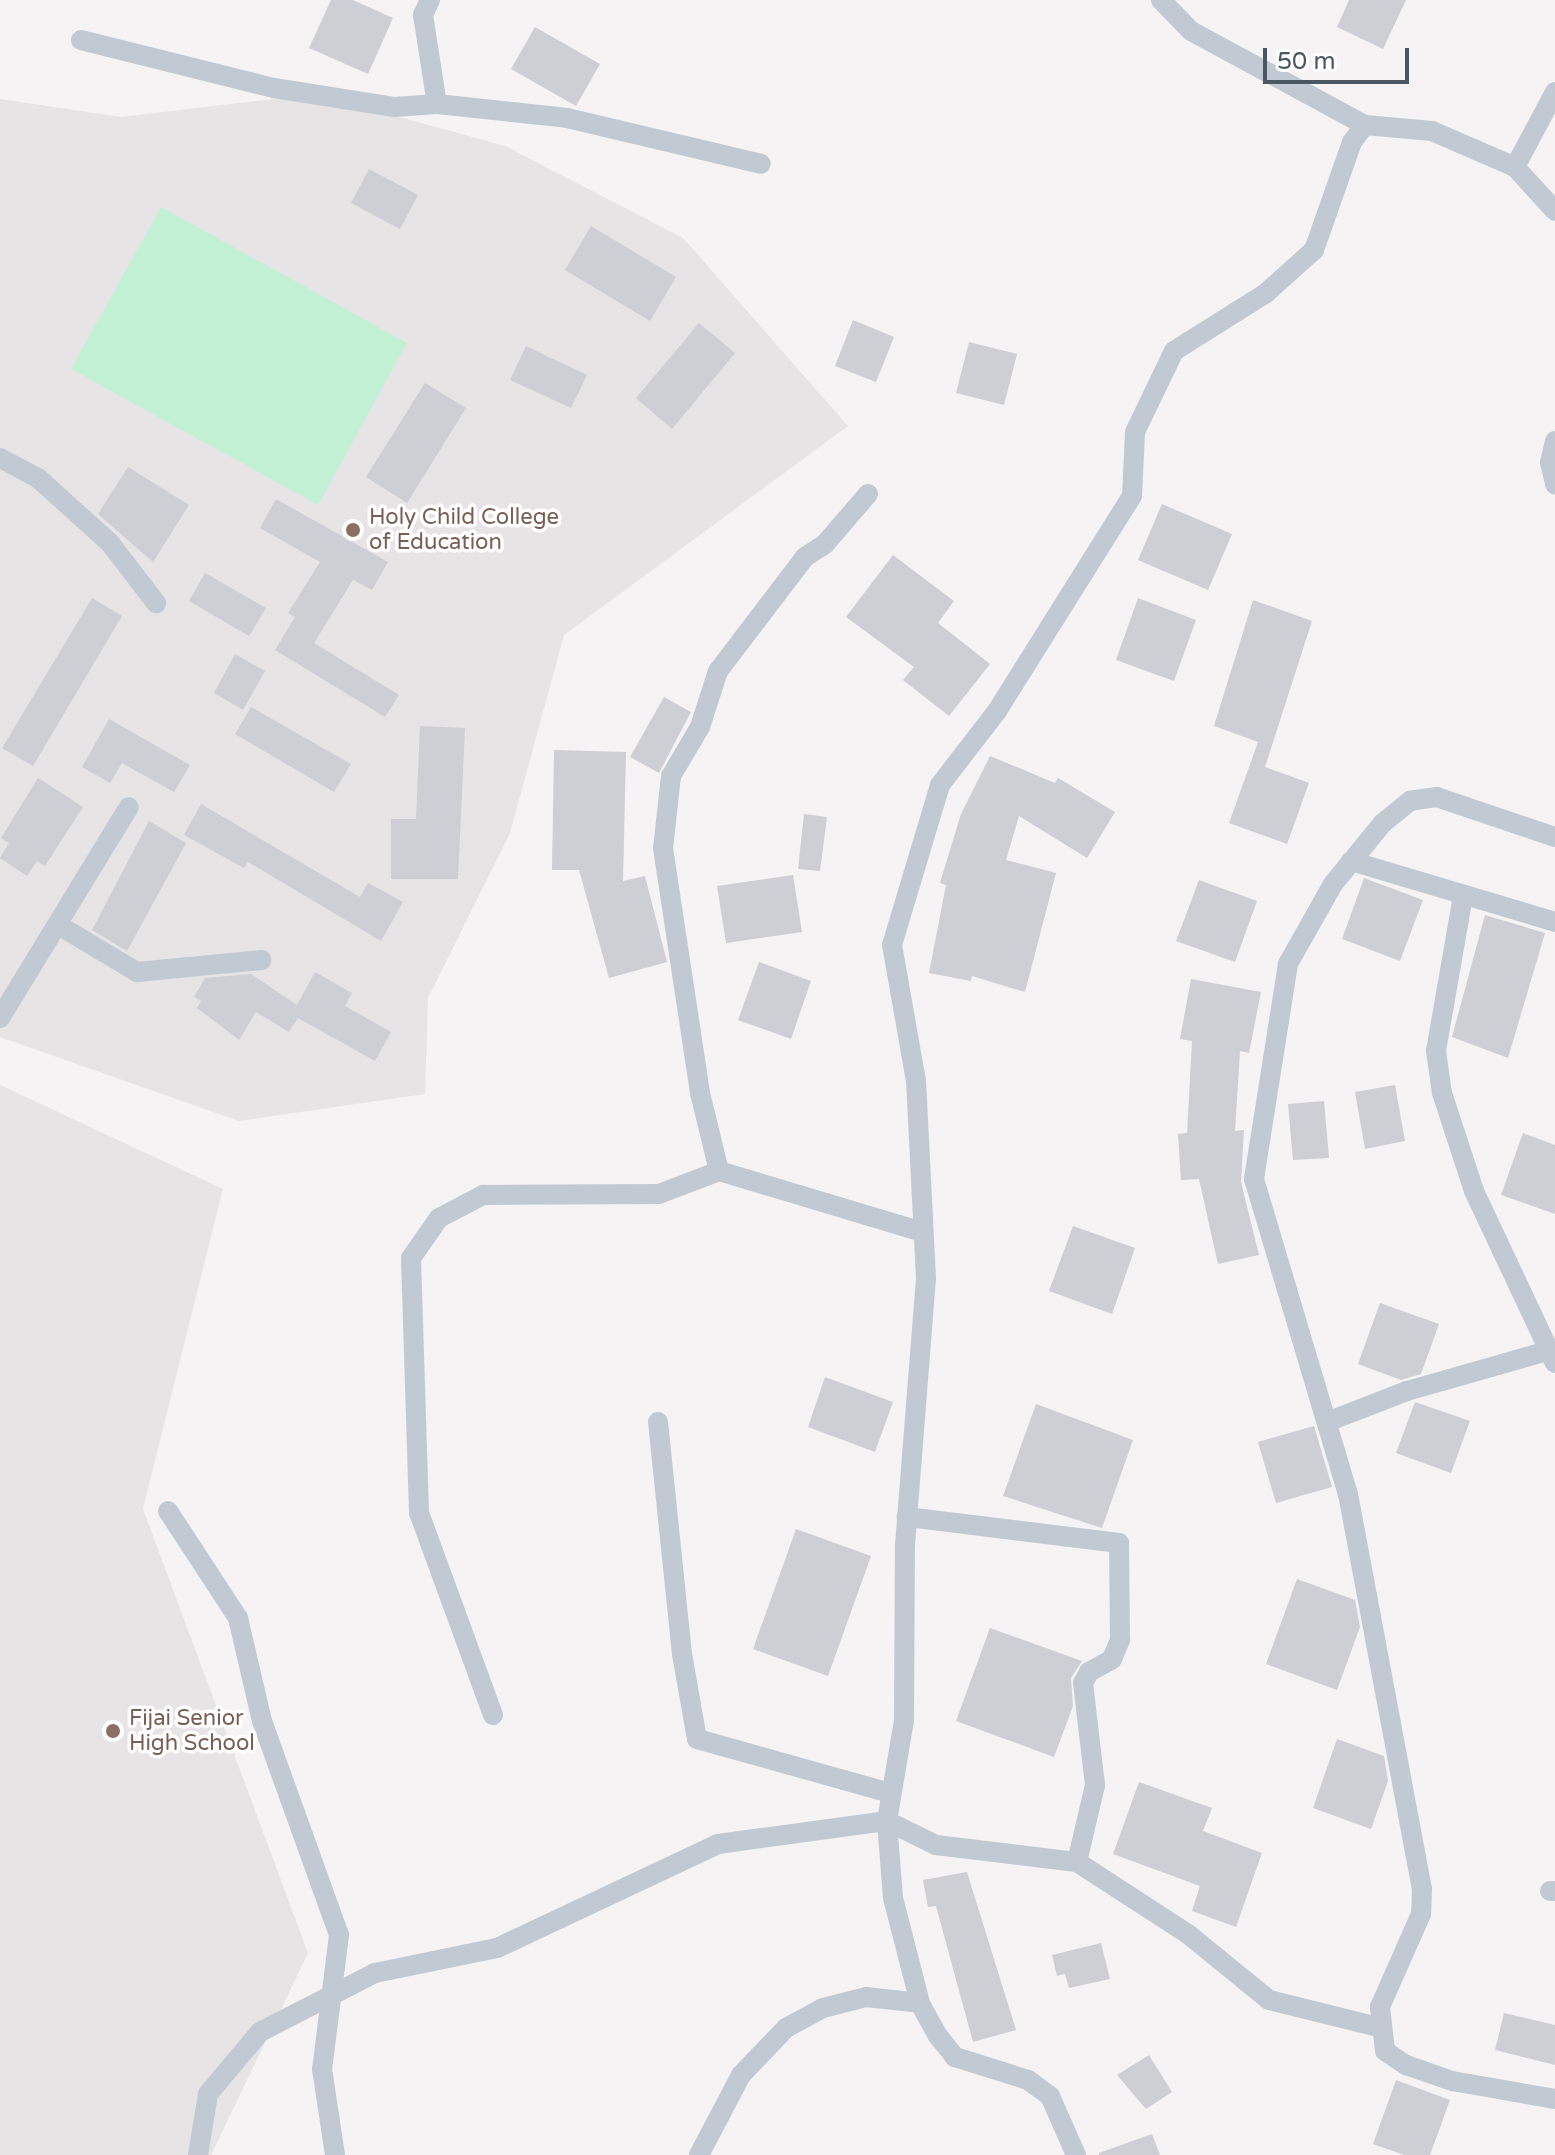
<!DOCTYPE html>
<style>
body{margin:0}
#map{position:relative;width:1555px;height:2155px;overflow:hidden;background:#f5f3f3;font-family:"Varela Round",sans-serif}
div>[style]{position:absolute}
[style*='--x']{left:calc(var(--x)*1px);top:calc(var(--y)*1px);width:calc(var(--w)*1px);rotate:calc(var(--a)*1deg)}
.education>*{inset:0;background:#e6e4e5}
.green>*{inset:0;background:#c3f1d5}
.building>*{inset:0;background:#cdcfd5}
.minor>*{height:20px;margin:-10px;padding:0 10px;transform-origin:10px;border-radius:10px;background:#c1cad2}
.dots>*{width:22px;height:22px;translate:-50% -50%;box-sizing:border-box;border:4px solid #fff;border-radius:50%}
span{translate:-50% -50%;white-space:nowrap;text-align:center;line-height:1.15;-webkit-text-stroke:7px #fff;paint-order:stroke}
.education-label{font-size:22px;color:#785e54}
.left{translate:0 -50%;text-align:left}
.scale{position:absolute;left:1263px;top:48px;width:146px;height:36px;box-sizing:border-box;border:4px solid #4a5661;border-top:0;padding-left:10px;font-size:24px;line-height:28px;white-space:nowrap;color:#4a5661;-webkit-text-stroke:6px #fff;paint-order:stroke}
</style>
<div id="map">
<div class="education">
<i style="clip-path:polygon(316px 94px,505px 146px,683px 238px,848px 426px,564px 635px,510px 833px,428px 998px,425px 1094px,239px 1121px,0 1037px,0 99px,121px 117px)"></i>
<i style="clip-path:polygon(0 1085px,223px 1189px,143px 1509px,308px 1953px,211px 2155px,0 2155px)"></i>
</div>
<div class="green">
<i style="clip-path:polygon(161px 207px,407px 343px,318px 505px,71px 369px)"></i>
</div>
<div class="building">
<i style="clip-path:polygon(331px 0,353px 0,393px 18px,368px 74px,309px 48px)"></i>
<i style="clip-path:polygon(1349px 0,1406px 0,1383px 49px,1337px 27px)"></i>
<i style="clip-path:polygon(535px 27px,600px 64px,576px 106px,511px 69px)"></i>
<i style="clip-path:polygon(369px 169px,418px 195px,400px 229px,351px 203px)"></i>
<i style="clip-path:polygon(591px 226px,676px 277px,650px 321px,565px 270px)"></i>
<i style="clip-path:polygon(853px 320px,894px 337px,876px 382px,835px 366px)"></i>
<i style="clip-path:polygon(699px 323px,735px 353px,672px 429px,636px 398px)"></i>
<i style="clip-path:polygon(969px 342px,1017px 354px,1004px 405px,956px 393px)"></i>
<i style="clip-path:polygon(526px 346px,587px 375px,571px 408px,510px 380px)"></i>
<i style="clip-path:polygon(425px 383px,466px 408px,407px 503px,366px 477px)"></i>
<i style="clip-path:polygon(128px 467px,189px 505px,153px 562px,98px 514px)"></i>
<i style="clip-path:polygon(276px 499px,388px 562px,372px 590px,353px 580px,314px 643px,399px 695px,385px 717px,275px 650px,295px 617px,288px 613px,320px 562px,260px 528px)"></i>
<i style="clip-path:polygon(1162px 504px,1232px 534px,1208px 590px,1138px 560px)"></i>
<i style="clip-path:polygon(893px 555px,954px 601px,938px 623px,990px 664px,949px 716px,903px 680px,914px 667px,846px 617px)"></i>
<i style="clip-path:polygon(205px 573px,266px 608px,249px 636px,189px 601px)"></i>
<i style="clip-path:polygon(92px 598px,122px 616px,33px 766px,2px 748px)"></i>
<i style="clip-path:polygon(1138px 598px,1196px 620px,1174px 681px,1116px 660px)"></i>
<i style="clip-path:polygon(1253px 600px,1312px 621px,1265px 767px,1309px 783px,1287px 844px,1229px 823px,1258px 742px,1214px 726px)"></i>
<i style="clip-path:polygon(235px 654px,265px 671px,243px 710px,214px 693px)"></i>
<i style="clip-path:polygon(664px 697px,691px 712px,659px 773px,630px 757px)"></i>
<i style="clip-path:polygon(251px 707px,351px 764px,334px 792px,235px 734px)"></i>
<i style="clip-path:polygon(109px 719px,190px 765px,174px 792px,122px 763px,110px 783px,82px 767px)"></i>
<i style="clip-path:polygon(420px 726px,465px 728px,458px 879px,391px 879px,391px 819px,416px 819px)"></i>
<i style="clip-path:polygon(554px 750px,626px 752px,623px 881px,645px 876px,667px 962px,609px 978px,579px 870px,552px 870px)"></i>
<i style="clip-path:polygon(990px 756px,1055px 783px,1058px 778px,1115px 812px,1087px 858px,1019px 816px,1006px 860px,1056px 873px,1025px 992px,972px 976px,971px 981px,929px 973px,946px 885px,940px 883px,961px 814px)"></i>
<i style="clip-path:polygon(38px 778px,83px 807px,45px 866px,37px 861px,27px 876px,0 858px,9px 843px,1px 838px)"></i>
<i style="clip-path:polygon(201px 804px,360px 897px,368px 883px,403px 902px,381px 941px,248px 862px,244px 868px,184px 835px)"></i>
<i style="clip-path:polygon(804px 814px,827px 817px,820px 871px,798px 869px)"></i>
<i style="clip-path:polygon(149px 821px,186px 843px,127px 951px,92px 930px)"></i>
<i style="clip-path:polygon(793px 875px,802px 932px,726px 943px,717px 886px)"></i>
<i style="clip-path:polygon(1364px 878px,1423px 900px,1400px 961px,1342px 939px)"></i>
<i style="clip-path:polygon(1199px 880px,1257px 901px,1235px 962px,1176px 941px)"></i>
<i style="clip-path:polygon(1485px 915px,1545px 933px,1508px 1058px,1452px 1037px)"></i>
<i style="clip-path:polygon(759px 962px,811px 981px,791px 1039px,738px 1020px)"></i>
<i style="clip-path:polygon(315px 972px,352px 993px,345px 1006px,391px 1032px,375px 1061px,298px 1018px,289px 1032px,256px 1012px,239px 1040px,197px 1008px,201px 1001px,194px 997px,205px 978px,251px 974px,297px 1005px)"></i>
<i style="clip-path:polygon(1191px 979px,1261px 992px,1249px 1053px,1240px 1051px,1235px 1131px,1244px 1130px,1241px 1182px,1259px 1255px,1218px 1264px,1199px 1179px,1181px 1180px,1178px 1134px,1187px 1133px,1192px 1041px,1180px 1039px)"></i>
<i style="clip-path:polygon(1395px 1085px,1405px 1141px,1365px 1149px,1355px 1092px)"></i>
<i style="clip-path:polygon(1324px 1101px,1329px 1158px,1293px 1160px,1288px 1104px)"></i>
<i style="clip-path:polygon(1523px 1133px,1555px 1145px,1555px 1214px,1501px 1195px)"></i>
<i style="clip-path:polygon(1073px 1226px,1135px 1248px,1112px 1314px,1049px 1291px)"></i>
<i style="clip-path:polygon(1380px 1303px,1439px 1324px,1421px 1374px,1401px 1380px,1358px 1364px)"></i>
<i style="clip-path:polygon(825px 1377px,893px 1402px,875px 1452px,808px 1427px)"></i>
<i style="clip-path:polygon(1415px 1402px,1470px 1421px,1451px 1473px,1396px 1453px)"></i>
<i style="clip-path:polygon(1036px 1404px,1133px 1440px,1102px 1528px,1003px 1496px)"></i>
<i style="clip-path:polygon(1314px 1426px,1332px 1487px,1276px 1503px,1258px 1442px)"></i>
<i style="clip-path:polygon(796px 1529px,871px 1556px,828px 1676px,753px 1649px)"></i>
<i style="clip-path:polygon(1297px 1579px,1355px 1600px,1360px 1627px,1337px 1690px,1266px 1664px)"></i>
<i style="clip-path:polygon(990px 1628px,1082px 1661px,1071px 1678px,1073px 1706px,1054px 1757px,956px 1721px)"></i>
<i style="clip-path:polygon(1337px 1739px,1384px 1756px,1388px 1781px,1371px 1829px,1313px 1808px)"></i>
<i style="clip-path:polygon(1139px 1782px,1212px 1808px,1203px 1831px,1262px 1853px,1236px 1927px,1192px 1911px,1200px 1886px,1113px 1854px)"></i>
<i style="clip-path:polygon(967px 1872px,1016px 2030px,973px 2042px,936px 1906px,928px 1907px,923px 1880px)"></i>
<i style="clip-path:polygon(1101px 1943px,1110px 1979px,1069px 1988px,1065px 1974px,1057px 1976px,1052px 1955px)"></i>
<i style="clip-path:polygon(1504px 2013px,1555px 2025px,1555px 2065px,1495px 2050px)"></i>
<i style="clip-path:polygon(1149px 2055px,1172px 2092px,1146px 2109px,1117px 2075px)"></i>
<i style="clip-path:polygon(1396px 2080px,1450px 2100px,1430px 2155px,1404px 2155px,1373px 2144px)"></i>
<i style="clip-path:polygon(1152px 2134px,1160px 2155px,1099px 2155px,1099px 2153px)"></i>
</div>
<div class="minor">
<i style="--x:430;--y:0;--w:17;--a:115"></i>
<i style="--x:423;--y:15;--w:90;--a:81.1"></i>
<i style="--x:1161;--y:0;--w:43;--a:45.9"></i>
<i style="--x:1191;--y:31;--w:198;--a:28.4"></i>
<i style="--x:81;--y:40;--w:199;--a:14"></i>
<i style="--x:274;--y:88;--w:121;--a:9"></i>
<i style="--x:394;--y:107;--w:43;--a:-4"></i>
<i style="--x:437;--y:104;--w:131;--a:6.1"></i>
<i style="--x:567;--y:118;--w:199;--a:13.3"></i>
<i style="--x:1555;--y:92;--w:85;--a:118.1"></i>
<i style="--x:1515;--y:167;--w:59;--a:47.7"></i>
<i style="--x:1555;--y:441;--w:22;--a:103"></i>
<i style="--x:1550;--y:462;--w:23;--a:77"></i>
<i style="--x:0;--y:458;--w:43;--a:27.8"></i>
<i style="--x:38;--y:478;--w:97;--a:42.1"></i>
<i style="--x:110;--y:543;--w:76;--a:52.5"></i>
<i style="--x:868;--y:494;--w:66;--a:130.7"></i>
<i style="--x:825;--y:544;--w:24;--a:147"></i>
<i style="--x:805;--y:557;--w:143;--a:127.3"></i>
<i style="--x:718;--y:671;--w:59;--a:107.8"></i>
<i style="--x:700;--y:727;--w:57;--a:120.6"></i>
<i style="--x:671;--y:776;--w:72;--a:96.3"></i>
<i style="--x:663;--y:848;--w:248;--a:81.4"></i>
<i style="--x:700;--y:1093;--w:80;--a:76.3"></i>
<i style="--x:719;--y:1171;--w:212;--a:16.7"></i>
<i style="--x:1555;--y:837;--w:125;--a:-161.3"></i>
<i style="--x:1437;--y:797;--w:27;--a:172"></i>
<i style="--x:1410;--y:801;--w:36;--a:141"></i>
<i style="--x:1382;--y:824;--w:77;--a:129.2"></i>
<i style="--x:1333;--y:884;--w:92;--a:119.4"></i>
<i style="--x:1288;--y:964;--w:218;--a:99"></i>
<i style="--x:1254;--y:1179;--w:329;--a:73.4"></i>
<i style="--x:1348;--y:1494;--w:402;--a:79.4"></i>
<i style="--x:1422;--y:1889;--w:25;--a:92"></i>
<i style="--x:1421;--y:1914;--w:102;--a:113.8"></i>
<i style="--x:1380;--y:2007;--w:44;--a:83.5"></i>
<i style="--x:1385;--y:2051;--w:25;--a:34"></i>
<i style="--x:1406;--y:2065;--w:49;--a:19.2"></i>
<i style="--x:1452;--y:2081;--w:105;--a:9.9"></i>
<i style="--x:1351;--y:861;--w:213;--a:16.6"></i>
<i style="--x:1463;--y:896;--w:157;--a:99.9"></i>
<i style="--x:1436;--y:1051;--w:42;--a:81.9"></i>
<i style="--x:1442;--y:1093;--w:103;--a:71.9"></i>
<i style="--x:1474;--y:1191;--w:190;--a:64.8"></i>
<i style="--x:60;--y:926;--w:90;--a:30.9"></i>
<i style="--x:137;--y:972;--w:125;--a:-5.5"></i>
<i style="--x:0;--y:1018;--w:247;--a:-58.6"></i>
<i style="--x:658;--y:1422;--w:233;--a:84.1"></i>
<i style="--x:682;--y:1654;--w:86;--a:80"></i>
<i style="--x:697;--y:1739;--w:201;--a:15.6"></i>
<i style="--x:1327;--y:1422;--w:86;--a:-21.2"></i>
<i style="--x:1407;--y:1391;--w:146;--a:-15.9"></i>
<i style="--x:168;--y:1511;--w:128;--a:56.8"></i>
<i style="--x:238;--y:1618;--w:106;--a:76.9"></i>
<i style="--x:262;--y:1721;--w:227;--a:70.2"></i>
<i style="--x:339;--y:1935;--w:135;--a:97.2"></i>
<i style="--x:322;--y:2069;--w:87;--a:81.4"></i>
<i style="--x:493;--y:1715;--w:215;--a:-110.1"></i>
<i style="--x:419;--y:1513;--w:255;--a:-91.8"></i>
<i style="--x:411;--y:1258;--w:49;--a:-55"></i>
<i style="--x:439;--y:1218;--w:50;--a:-27.6"></i>
<i style="--x:483;--y:1195;--w:176;--a:-0.3"></i>
<i style="--x:659;--y:1194;--w:64;--a:-21"></i>
<i style="--x:1077;--y:1862;--w:132;--a:33"></i>
<i style="--x:1188;--y:1934;--w:104;--a:39.2"></i>
<i style="--x:1269;--y:2000;--w:112;--a:13.9"></i>
<i style="--x:1550;--y:1891;--w:5;--a:0"></i>
<i style="--x:198;--y:2155;--w:62;--a:-80.7"></i>
<i style="--x:208;--y:2094;--w:81;--a:-50"></i>
<i style="--x:260;--y:2032;--w:129;--a:-27.2"></i>
<i style="--x:375;--y:1973;--w:125;--a:-11.6"></i>
<i style="--x:497;--y:1948;--w:244;--a:-25.2"></i>
<i style="--x:718;--y:1844;--w:171;--a:-7.8"></i>
<i style="--x:887;--y:1821;--w:55;--a:26.1"></i>
<i style="--x:936;--y:1845;--w:142;--a:6.9"></i>
<i style="--x:1077;--y:1862;--w:79;--a:-76.8"></i>
<i style="--x:1095;--y:1785;--w:103;--a:-96.7"></i>
<i style="--x:1083;--y:1683;--w:13;--a:-61"></i>
<i style="--x:1089;--y:1672;--w:26;--a:-29"></i>
<i style="--x:1112;--y:1659;--w:21;--a:-67"></i>
<i style="--x:1120;--y:1640;--w:97;--a:-90.6"></i>
<i style="--x:1119;--y:1543;--w:214;--a:-173"></i>
<i style="--x:699;--y:2155;--w:90;--a:-62.3"></i>
<i style="--x:741;--y:2075;--w:65;--a:-46.2"></i>
<i style="--x:786;--y:2028;--w:42;--a:-28.4"></i>
<i style="--x:823;--y:2008;--w:44;--a:-14.3"></i>
<i style="--x:866;--y:1997;--w:54;--a:6.3"></i>
<i style="--x:1076;--y:2155;--w:64;--a:-113.8"></i>
<i style="--x:1050;--y:2096;--w:27;--a:-144"></i>
<i style="--x:1028;--y:2080;--w:77;--a:-162.5"></i>
<i style="--x:955;--y:2057;--w:27;--a:-129"></i>
<i style="--x:938;--y:2036;--w:38;--a:-119"></i>
<i style="--x:920;--y:2003;--w:108;--a:-104.4"></i>
<i style="--x:893;--y:1898;--w:77;--a:-94.5"></i>
<i style="--x:887;--y:1821;--w:102;--a:-80.4"></i>
<i style="--x:904;--y:1720;--w:175;--a:-89.7"></i>
<i style="--x:905;--y:1545;--w:268;--a:-85.5"></i>
<i style="--x:926;--y:1278;--w:197;--a:-92.9"></i>
<i style="--x:916;--y:1081;--w:138;--a:-100"></i>
<i style="--x:892;--y:945;--w:167;--a:-73.3"></i>
<i style="--x:940;--y:785;--w:93;--a:-52.4"></i>
<i style="--x:997;--y:711;--w:254;--a:-57.9"></i>
<i style="--x:1132;--y:496;--w:64;--a:-87.3"></i>
<i style="--x:1135;--y:432;--w:90;--a:-64.3"></i>
<i style="--x:1174;--y:351;--w:109;--a:-32.2"></i>
<i style="--x:1266;--y:293;--w:64;--a:-41.9"></i>
<i style="--x:1314;--y:250;--w:114;--a:-70.6"></i>
<i style="--x:1352;--y:142;--w:21;--a:-53"></i>
<i style="--x:1365;--y:125;--w:67;--a:5.1"></i>
<i style="--x:1432;--y:131;--w:90;--a:23.4"></i>
</div>
<div class="dots">
<i style="left:353px;top:530px;background:#8d6e63"></i>
<i style="left:113px;top:1731px;background:#8d6e63"></i>
</div>
<div class="education-label">
<span class="left" style="left:369px;top:530px">Holy Child College<br>of Education</span>
<span class="left" style="left:129px;top:1731px">Fijai Senior<br>High School</span>
</div>
<div class="scale">50 m</div>
</div>
